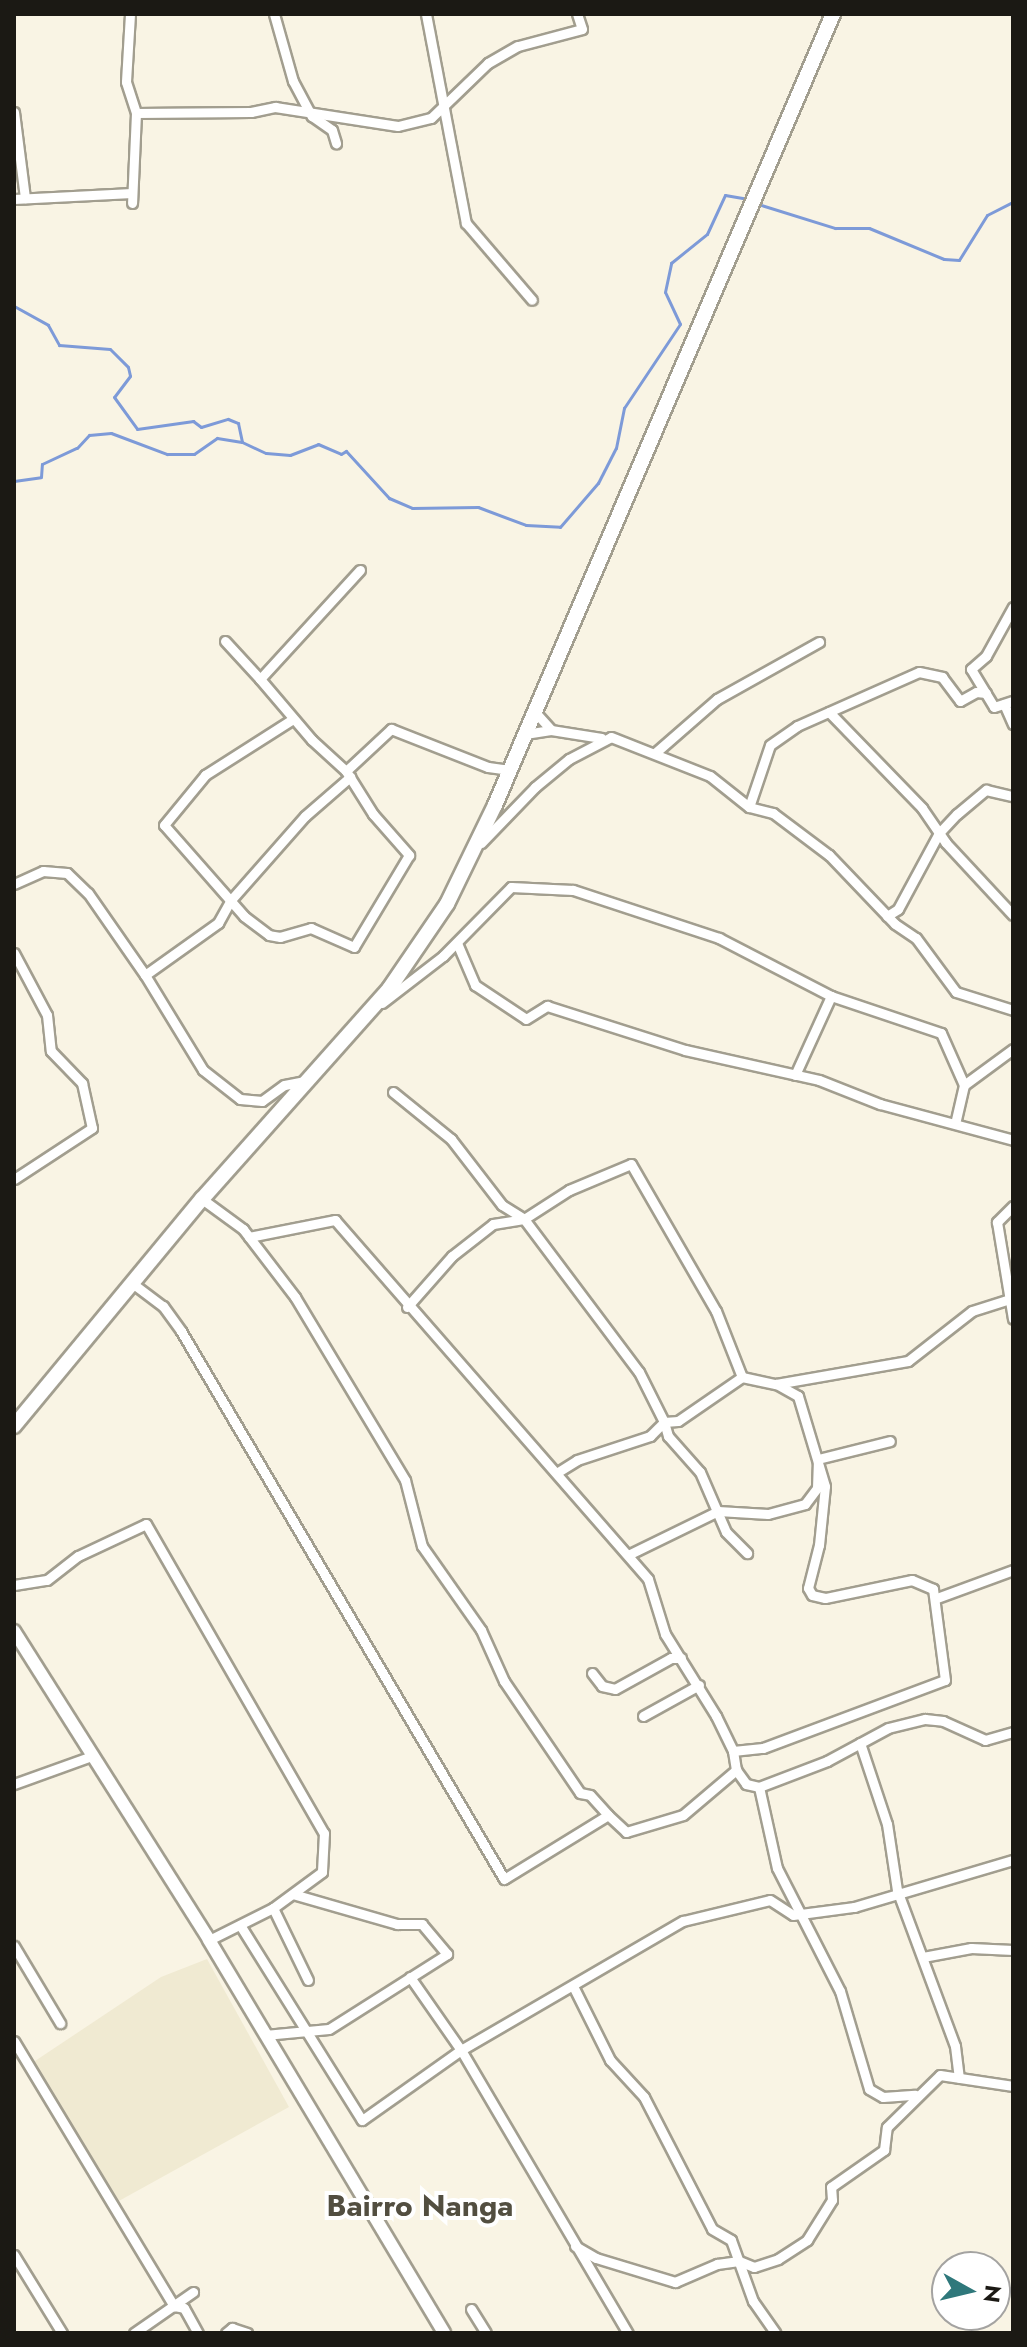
<!DOCTYPE html>
<style>
body{margin:0}
#map{position:relative;width:1027px;height:2347px;overflow:hidden;background:#f9f4e4;font-family:Jost,sans-serif}
div>[style]{position:absolute}
[style*='--x']{left:calc(var(--x)*1px);top:calc(var(--y)*1px);width:calc(var(--w)*1px);rotate:calc(var(--a)*1deg)}
.built>*{inset:0;background:#f0ead2}
.stream>*{height:3px;margin:-1.5px;padding:0 1.5px;transform-origin:1.5px;border-radius:1.5px;background:#7d9ad8}
.roads{filter:drop-shadow(2px 0 #a29e8f) drop-shadow(-2px 0 #a29e8f) drop-shadow(0 2px #a29e8f) drop-shadow(0 -2px #a29e8f)}
.minor>*{height:9px;margin:-4.5px;padding:0 4.5px;transform-origin:4.5px;border-radius:4.5px;background:#fff}
.tertiary>*{height:12px;margin:-6px;padding:0 6px;transform-origin:6px;border-radius:6px;background:#fff}
.secondary>*{height:14px;margin:-7px;padding:0 7px;transform-origin:7px;border-radius:7px;background:#fff}
span{translate:-50% -50%;white-space:nowrap;text-align:center;line-height:1.15;-webkit-text-stroke:8px #fff;paint-order:stroke}
.district-label{font-size:30px;color:#524e40;font-weight:700}
.frame{position:absolute;inset:0;border:16px solid #1b1914;pointer-events:none}
.north{position:absolute;left:931px;top:2251px;width:80px;height:80px;box-sizing:border-box;background:#fff;border:2px solid #a4a3a1;border-radius:50%;rotate:98deg;font-size:22px;font-weight:700;line-height:32px;text-align:center;color:#1b1914}
.north::after{content:'';display:block;margin:auto;width:28px;height:36px;background:#2f787b;clip-path:polygon(50% 0,100% 100%,50% 72%,0 100%)}
</style>
<div id="map">
<div class="built">
<i style="clip-path:polygon(207px 1959px,289px 2107px,117px 2202px,32px 2063px,161px 1977px)"></i>
</div>
<div class="stream">
<i style="--x:758;--y:204;--w:81;--a:17.3"></i>
<i style="--x:835;--y:228;--w:34;--a:0"></i>
<i style="--x:869;--y:228;--w:81;--a:22.5"></i>
<i style="--x:944;--y:259;--w:15;--a:4"></i>
<i style="--x:959;--y:260;--w:53;--a:-58.1"></i>
<i style="--x:987;--y:215;--w:29;--a:-27"></i>
<i style="--x:14;--y:306;--w:39;--a:29"></i>
<i style="--x:48;--y:325;--w:23;--a:61"></i>
<i style="--x:59;--y:345;--w:51;--a:4.5"></i>
<i style="--x:110;--y:349;--w:25;--a:45"></i>
<i style="--x:128;--y:367;--w:9;--a:77"></i>
<i style="--x:130;--y:376;--w:26;--a:127"></i>
<i style="--x:114;--y:397;--w:39;--a:54"></i>
<i style="--x:137;--y:429;--w:57;--a:-8.1"></i>
<i style="--x:193;--y:421;--w:10;--a:37"></i>
<i style="--x:201;--y:427;--w:28;--a:-17"></i>
<i style="--x:228;--y:419;--w:11;--a:22"></i>
<i style="--x:238;--y:423;--w:19;--a:78"></i>
<i style="--x:242;--y:442;--w:26;--a:25"></i>
<i style="--x:266;--y:453;--w:24;--a:5"></i>
<i style="--x:290;--y:455;--w:30;--a:-21"></i>
<i style="--x:318;--y:444;--w:25;--a:23"></i>
<i style="--x:341;--y:454;--w:6;--a:-31"></i>
<i style="--x:346;--y:451;--w:64;--a:47.5"></i>
<i style="--x:389;--y:498;--w:25;--a:23"></i>
<i style="--x:412;--y:508;--w:66;--a:-0.9"></i>
<i style="--x:478;--y:507;--w:51;--a:20.6"></i>
<i style="--x:526;--y:525;--w:34;--a:3"></i>
<i style="--x:560;--y:527;--w:58;--a:-49.2"></i>
<i style="--x:598;--y:483;--w:39;--a:-63"></i>
<i style="--x:616;--y:448;--w:41;--a:-78.7"></i>
<i style="--x:624;--y:408;--w:101;--a:-56.3"></i>
<i style="--x:680;--y:324;--w:35;--a:-115"></i>
<i style="--x:665;--y:292;--w:30;--a:-78"></i>
<i style="--x:671;--y:263;--w:46;--a:-38.9"></i>
<i style="--x:707;--y:234;--w:43;--a:-65.2"></i>
<i style="--x:725;--y:195;--w:22;--a:10"></i>
<i style="--x:14;--y:481;--w:27;--a:-8"></i>
<i style="--x:41;--y:477;--w:13;--a:-86"></i>
<i style="--x:42;--y:464;--w:38;--a:-25"></i>
<i style="--x:77;--y:448;--w:18;--a:-47"></i>
<i style="--x:89;--y:435;--w:22;--a:-5"></i>
<i style="--x:111;--y:433;--w:60;--a:20.6"></i>
<i style="--x:167;--y:454;--w:27;--a:0"></i>
<i style="--x:194;--y:454;--w:28;--a:-35"></i>
<i style="--x:217;--y:438;--w:25;--a:9"></i>
</div>
<div class="roads">
<div class="minor">
<i style="--x:130;--y:14;--w:68;--a:93.4"></i>
<i style="--x:126;--y:82;--w:33;--a:72"></i>
<i style="--x:136;--y:113;--w:90;--a:92.5"></i>
<i style="--x:274;--y:14;--w:70;--a:74.2"></i>
<i style="--x:293;--y:81;--w:40;--a:62"></i>
<i style="--x:312;--y:116;--w:24;--a:35"></i>
<i style="--x:332;--y:130;--w:14;--a:73"></i>
<i style="--x:426;--y:14;--w:213;--a:79.2"></i>
<i style="--x:466;--y:223;--w:101;--a:49.4"></i>
<i style="--x:14;--y:112;--w:87;--a:82.7"></i>
<i style="--x:136;--y:113;--w:115;--a:-0.5"></i>
<i style="--x:251;--y:112;--w:25;--a:-12"></i>
<i style="--x:275;--y:107;--w:124;--a:8.8"></i>
<i style="--x:398;--y:126;--w:34;--a:-14"></i>
<i style="--x:431;--y:118;--w:79;--a:-44"></i>
<i style="--x:488;--y:63;--w:34;--a:-30"></i>
<i style="--x:518;--y:46;--w:66;--a:-14.9"></i>
<i style="--x:582;--y:29;--w:16;--a:-108"></i>
<i style="--x:14;--y:199;--w:118;--a:-2.9"></i>
<i style="--x:1013;--y:607;--w:56;--a:118.9"></i>
<i style="--x:986;--y:656;--w:20;--a:139"></i>
<i style="--x:971;--y:669;--w:44;--a:58.8"></i>
<i style="--x:994;--y:707;--w:20;--a:-18"></i>
<i style="--x:225;--y:641;--w:52;--a:47.4"></i>
<i style="--x:260;--y:679;--w:80;--a:49.6"></i>
<i style="--x:312;--y:740;--w:46;--a:42.4"></i>
<i style="--x:346;--y:771;--w:51;--a:57.9"></i>
<i style="--x:373;--y:814;--w:55;--a:48.7"></i>
<i style="--x:409;--y:855;--w:107;--a:120.9"></i>
<i style="--x:354;--y:947;--w:47;--a:-156.2"></i>
<i style="--x:311;--y:928;--w:32;--a:164"></i>
<i style="--x:280;--y:937;--w:11;--a:-170"></i>
<i style="--x:269;--y:935;--w:31;--a:-143"></i>
<i style="--x:244;--y:916;--w:121;--a:-131.3"></i>
<i style="--x:164;--y:825;--w:65;--a:-50.6"></i>
<i style="--x:205;--y:775;--w:104;--a:-32.5"></i>
<i style="--x:260;--y:679;--w:148;--a:-47.5"></i>
<i style="--x:1004;--y:704;--w:22;--a:66"></i>
<i style="--x:535;--y:712;--w:24;--a:48"></i>
<i style="--x:829;--y:712;--w:134;--a:45.9"></i>
<i style="--x:922;--y:808;--w:42;--a:55.6"></i>
<i style="--x:946;--y:843;--w:98;--a:47.1"></i>
<i style="--x:525;--y:734;--w:26;--a:-9"></i>
<i style="--x:551;--y:730;--w:51;--a:9.1"></i>
<i style="--x:655;--y:753;--w:82;--a:-41.1"></i>
<i style="--x:717;--y:699;--w:117;--a:-29.2"></i>
<i style="--x:346;--y:771;--w:62;--a:-43"></i>
<i style="--x:391;--y:729;--w:104;--a:21.4"></i>
<i style="--x:488;--y:767;--w:22;--a:8"></i>
<i style="--x:749;--y:807;--w:65;--a:-71.3"></i>
<i style="--x:770;--y:745;--w:33;--a:-35"></i>
<i style="--x:797;--y:726;--w:133;--a:-23.9"></i>
<i style="--x:919;--y:672;--w:24;--a:12"></i>
<i style="--x:942;--y:677;--w:30;--a:53"></i>
<i style="--x:960;--y:701;--w:18;--a:-29"></i>
<i style="--x:976;--y:692;--w:10;--a:6"></i>
<i style="--x:481;--y:843;--w:78;--a:-46"></i>
<i style="--x:535;--y:787;--w:44;--a:-39.5"></i>
<i style="--x:569;--y:759;--w:47;--a:-27.6"></i>
<i style="--x:611;--y:737;--w:106;--a:21.5"></i>
<i style="--x:710;--y:776;--w:50;--a:38.5"></i>
<i style="--x:749;--y:807;--w:25;--a:14"></i>
<i style="--x:773;--y:813;--w:70;--a:36.9"></i>
<i style="--x:829;--y:855;--w:95;--a:46.3"></i>
<i style="--x:895;--y:924;--w:25;--a:34"></i>
<i style="--x:916;--y:938;--w:67;--a:53.5"></i>
<i style="--x:956;--y:992;--w:60;--a:17.5"></i>
<i style="--x:14;--y:884;--w:32;--a:-24"></i>
<i style="--x:43;--y:871;--w:24;--a:5"></i>
<i style="--x:67;--y:873;--w:29;--a:44"></i>
<i style="--x:88;--y:893;--w:100;--a:55.2"></i>
<i style="--x:887;--y:916;--w:13;--a:-32"></i>
<i style="--x:898;--y:909;--w:86;--a:-61.7"></i>
<i style="--x:939;--y:833;--w:26;--a:-47"></i>
<i style="--x:957;--y:814;--w:38;--a:-40"></i>
<i style="--x:986;--y:790;--w:28;--a:13"></i>
<i style="--x:457;--y:943;--w:46;--a:66.8"></i>
<i style="--x:475;--y:985;--w:61;--a:33.7"></i>
<i style="--x:526;--y:1019;--w:25;--a:-32"></i>
<i style="--x:547;--y:1006;--w:145;--a:17.7"></i>
<i style="--x:685;--y:1050;--w:137;--a:12.6"></i>
<i style="--x:819;--y:1080;--w:66;--a:21.5"></i>
<i style="--x:880;--y:1104;--w:138;--a:15.1"></i>
<i style="--x:14;--y:953;--w:70;--a:62"></i>
<i style="--x:47;--y:1015;--w:36;--a:84"></i>
<i style="--x:51;--y:1051;--w:45;--a:45.9"></i>
<i style="--x:82;--y:1083;--w:46;--a:77.5"></i>
<i style="--x:92;--y:1128;--w:93;--a:146.8"></i>
<i style="--x:382;--y:1003;--w:77;--a:-37.6"></i>
<i style="--x:443;--y:956;--w:97;--a:-45.4"></i>
<i style="--x:511;--y:887;--w:62;--a:2.8"></i>
<i style="--x:573;--y:890;--w:154;--a:18.2"></i>
<i style="--x:719;--y:938;--w:126;--a:27.4"></i>
<i style="--x:831;--y:996;--w:116;--a:18.6"></i>
<i style="--x:941;--y:1033;--w:57;--a:66.1"></i>
<i style="--x:964;--y:1085;--w:39;--a:103"></i>
<i style="--x:795;--y:1075;--w:87;--a:-65.5"></i>
<i style="--x:305;--y:1081;--w:21;--a:169"></i>
<i style="--x:284;--y:1085;--w:27;--a:144"></i>
<i style="--x:262;--y:1101;--w:22;--a:-175"></i>
<i style="--x:240;--y:1099;--w:47;--a:-141.9"></i>
<i style="--x:203;--y:1070;--w:111;--a:-121.4"></i>
<i style="--x:145;--y:975;--w:90;--a:-35.5"></i>
<i style="--x:218;--y:923;--w:25;--a:-61"></i>
<i style="--x:230;--y:901;--w:113;--a:-48.6"></i>
<i style="--x:305;--y:816;--w:60;--a:-40.9"></i>
<i style="--x:964;--y:1085;--w:61;--a:-36.3"></i>
<i style="--x:393;--y:1092;--w:75;--a:39"></i>
<i style="--x:451;--y:1139;--w:83;--a:52.3"></i>
<i style="--x:502;--y:1205;--w:26;--a:32"></i>
<i style="--x:524;--y:1219;--w:54;--a:-32.8"></i>
<i style="--x:569;--y:1190;--w:67;--a:-22.8"></i>
<i style="--x:631;--y:1164;--w:170;--a:60"></i>
<i style="--x:716;--y:1311;--w:71;--a:68.5"></i>
<i style="--x:202;--y:1199;--w:51;--a:36.2"></i>
<i style="--x:243;--y:1229;--w:86;--a:52.6"></i>
<i style="--x:295;--y:1297;--w:214;--a:59"></i>
<i style="--x:405;--y:1480;--w:68;--a:75.6"></i>
<i style="--x:422;--y:1546;--w:103;--a:54.9"></i>
<i style="--x:481;--y:1630;--w:56;--a:65.7"></i>
<i style="--x:504;--y:1681;--w:135;--a:55.8"></i>
<i style="--x:580;--y:1793;--w:10;--a:11"></i>
<i style="--x:590;--y:1795;--w:27;--a:48"></i>
<i style="--x:1013;--y:1206;--w:23;--a:135"></i>
<i style="--x:997;--y:1222;--w:98;--a:80.6"></i>
<i style="--x:249;--y:1237;--w:88;--a:-11.2"></i>
<i style="--x:335;--y:1220;--w:476;--a:48.9"></i>
<i style="--x:648;--y:1579;--w:58;--a:72.8"></i>
<i style="--x:665;--y:1634;--w:97;--a:58.1"></i>
<i style="--x:716;--y:1716;--w:39;--a:64"></i>
<i style="--x:733;--y:1751;--w:19;--a:81"></i>
<i style="--x:132;--y:1283;--w:39;--a:37"></i>
<i style="--x:163;--y:1306;--w:31;--a:54"></i>
<i style="--x:181;--y:1331;--w:636;--a:59.48"></i>
<i style="--x:504;--y:1879;--w:122;--a:-31.6"></i>
<i style="--x:608;--y:1815;--w:25;--a:43"></i>
<i style="--x:626;--y:1832;--w:59;--a:-16.6"></i>
<i style="--x:683;--y:1815;--w:70;--a:-40.3"></i>
<i style="--x:736;--y:1770;--w:17;--a:54"></i>
<i style="--x:746;--y:1784;--w:13;--a:13"></i>
<i style="--x:759;--y:1787;--w:73;--a:-20.9"></i>
<i style="--x:827;--y:1761;--w:69;--a:-28.4"></i>
<i style="--x:888;--y:1728;--w:38;--a:-14"></i>
<i style="--x:925;--y:1719;--w:18;--a:6"></i>
<i style="--x:943;--y:1721;--w:46;--a:24.3"></i>
<i style="--x:985;--y:1740;--w:29;--a:-16"></i>
<i style="--x:407;--y:1307;--w:68;--a:-48.6"></i>
<i style="--x:452;--y:1256;--w:52;--a:-38"></i>
<i style="--x:493;--y:1224;--w:31;--a:-9"></i>
<i style="--x:524;--y:1219;--w:191;--a:53.1"></i>
<i style="--x:639;--y:1372;--w:56;--a:63.4"></i>
<i style="--x:664;--y:1422;--w:14;--a:-4"></i>
<i style="--x:678;--y:1421;--w:78;--a:-34.5"></i>
<i style="--x:742;--y:1377;--w:35;--a:12"></i>
<i style="--x:776;--y:1384;--w:134;--a:-9.9"></i>
<i style="--x:908;--y:1361;--w:81;--a:-38"></i>
<i style="--x:972;--y:1311;--w:43;--a:-17.6"></i>
<i style="--x:664;--y:1422;--w:15;--a:74"></i>
<i style="--x:668;--y:1436;--w:48;--a:48.4"></i>
<i style="--x:700;--y:1472;--w:65;--a:66.6"></i>
<i style="--x:726;--y:1532;--w:30;--a:45"></i>
<i style="--x:558;--y:1472;--w:22;--a:-32"></i>
<i style="--x:577;--y:1460;--w:77;--a:-18.2"></i>
<i style="--x:650;--y:1436;--w:20;--a:-45"></i>
<i style="--x:630;--y:1554;--w:98;--a:-26"></i>
<i style="--x:718;--y:1511;--w:50;--a:3.4"></i>
<i style="--x:768;--y:1514;--w:38;--a:-15"></i>
<i style="--x:805;--y:1504;--w:20;--a:-53"></i>
<i style="--x:817;--y:1488;--w:29;--a:-88"></i>
<i style="--x:818;--y:1459;--w:74;--a:-14"></i>
<i style="--x:14;--y:1585;--w:33;--a:-9"></i>
<i style="--x:47;--y:1580;--w:39;--a:-38"></i>
<i style="--x:78;--y:1556;--w:75;--a:-25.2"></i>
<i style="--x:146;--y:1524;--w:357;--a:60.1"></i>
<i style="--x:324;--y:1833;--w:39;--a:93"></i>
<i style="--x:322;--y:1872;--w:61;--a:143.7"></i>
<i style="--x:273;--y:1908;--w:72;--a:153.4"></i>
<i style="--x:937;--y:1598;--w:81;--a:-20.2"></i>
<i style="--x:592;--y:1673;--w:16;--a:52"></i>
<i style="--x:602;--y:1686;--w:13;--a:13"></i>
<i style="--x:615;--y:1689;--w:64;--a:-29"></i>
<i style="--x:671;--y:1658;--w:10;--a:0"></i>
<i style="--x:643;--y:1716;--w:64;--a:-29"></i>
<i style="--x:860;--y:1743;--w:85;--a:71.6"></i>
<i style="--x:887;--y:1824;--w:67;--a:81.4"></i>
<i style="--x:897;--y:1890;--w:166;--a:69.6"></i>
<i style="--x:955;--y:2046;--w:32;--a:83"></i>
<i style="--x:733;--y:1751;--w:30;--a:-6"></i>
<i style="--x:763;--y:1748;--w:194;--a:-20.5"></i>
<i style="--x:945;--y:1680;--w:92;--a:-97.5"></i>
<i style="--x:933;--y:1589;--w:23;--a:-157"></i>
<i style="--x:912;--y:1580;--w:89;--a:168.3"></i>
<i style="--x:825;--y:1598;--w:13;--a:-167"></i>
<i style="--x:812;--y:1595;--w:8;--a:-120"></i>
<i style="--x:808;--y:1588;--w:44;--a:-75.7"></i>
<i style="--x:819;--y:1545;--w:59;--a:-84.2"></i>
<i style="--x:825;--y:1486;--w:94;--a:-106.7"></i>
<i style="--x:798;--y:1396;--w:25;--a:-151"></i>
<i style="--x:14;--y:1784;--w:80;--a:-19.8"></i>
<i style="--x:759;--y:1787;--w:83;--a:77.5"></i>
<i style="--x:777;--y:1868;--w:138;--a:62.9"></i>
<i style="--x:840;--y:1991;--w:102;--a:73.5"></i>
<i style="--x:869;--y:2089;--w:16;--a:30"></i>
<i style="--x:883;--y:2097;--w:32;--a:-4"></i>
<i style="--x:273;--y:1908;--w:80;--a:64.1"></i>
<i style="--x:240;--y:1925;--w:230;--a:58"></i>
<i style="--x:362;--y:2120;--w:121;--a:-35.3"></i>
<i style="--x:461;--y:2050;--w:257;--a:-30.2"></i>
<i style="--x:683;--y:1921;--w:89;--a:-13.6"></i>
<i style="--x:770;--y:1900;--w:27;--a:33"></i>
<i style="--x:793;--y:1915;--w:62;--a:-7.5"></i>
<i style="--x:854;--y:1907;--w:166;--a:-16.5"></i>
<i style="--x:14;--y:1946;--w:90;--a:59.1"></i>
<i style="--x:923;--y:1957;--w:49;--a:-10.6"></i>
<i style="--x:971;--y:1948;--w:42;--a:2.7"></i>
<i style="--x:410;--y:1977;--w:89;--a:55.1"></i>
<i style="--x:461;--y:2050;--w:329;--a:59.5"></i>
<i style="--x:573;--y:1986;--w:83;--a:63.4"></i>
<i style="--x:610;--y:2060;--w:50;--a:47.4"></i>
<i style="--x:644;--y:2097;--w:148;--a:62.7"></i>
<i style="--x:712;--y:2229;--w:22;--a:30"></i>
<i style="--x:731;--y:2240;--w:65;--a:70.2"></i>
<i style="--x:753;--y:2301;--w:39;--a:55"></i>
<i style="--x:265;--y:2035;--w:64;--a:-5.4"></i>
<i style="--x:329;--y:2029;--w:140;--a:-32.4"></i>
<i style="--x:447;--y:1954;--w:39;--a:-130"></i>
<i style="--x:422;--y:1924;--w:25;--a:180"></i>
<i style="--x:397;--y:1924;--w:108;--a:-163.9"></i>
<i style="--x:14;--y:2041;--w:310;--a:58.9"></i>
<i style="--x:174;--y:2306;--w:10;--a:11"></i>
<i style="--x:184;--y:2308;--w:29;--a:61"></i>
<i style="--x:575;--y:2246;--w:24;--a:30"></i>
<i style="--x:596;--y:2258;--w:83;--a:16.9"></i>
<i style="--x:675;--y:2282;--w:46;--a:-23.2"></i>
<i style="--x:717;--y:2264;--w:22;--a:-8"></i>
<i style="--x:739;--y:2261;--w:16;--a:22"></i>
<i style="--x:754;--y:2267;--w:25;--a:-18"></i>
<i style="--x:778;--y:2259;--w:35;--a:-33"></i>
<i style="--x:807;--y:2240;--w:47;--a:-58"></i>
<i style="--x:832;--y:2200;--w:13;--a:-94"></i>
<i style="--x:831;--y:2187;--w:65;--a:-34.9"></i>
<i style="--x:884;--y:2150;--w:23;--a:-83"></i>
<i style="--x:887;--y:2127;--w:74;--a:-44.5"></i>
<i style="--x:940;--y:2075;--w:74;--a:8.6"></i>
<i style="--x:14;--y:2255;--w:92;--a:58.4"></i>
<i style="--x:471;--y:2309;--w:28;--a:58"></i>
<i style="--x:134;--y:2333;--w:72;--a:-34.8"></i>
<i style="--x:226;--y:2333;--w:8;--a:-40"></i>
<i style="--x:232;--y:2328;--w:16;--a:18"></i>
</div>
<div class="tertiary">
<i style="--x:14;--y:1631;--w:365;--a:57.7"></i>
<i style="--x:209;--y:1940;--w:458;--a:59.1"></i>
</div>
<div class="secondary">
<i style="--x:14;--y:1426;--w:295;--a:-50.4"></i>
<i style="--x:202;--y:1199;--w:281;--a:-48.3"></i>
<i style="--x:389;--y:989;--w:103;--a:-55.7"></i>
<i style="--x:447;--y:904;--w:110;--a:-64.1"></i>
<i style="--x:495;--y:805;--w:860;--a:-66.86"></i>
</div>
</div>
<div class="district-label">
<span style="left:420px;top:2206px">Bairro Nanga</span>
</div>
<div class="frame"></div>
<div class="north">N</div>
</div>
